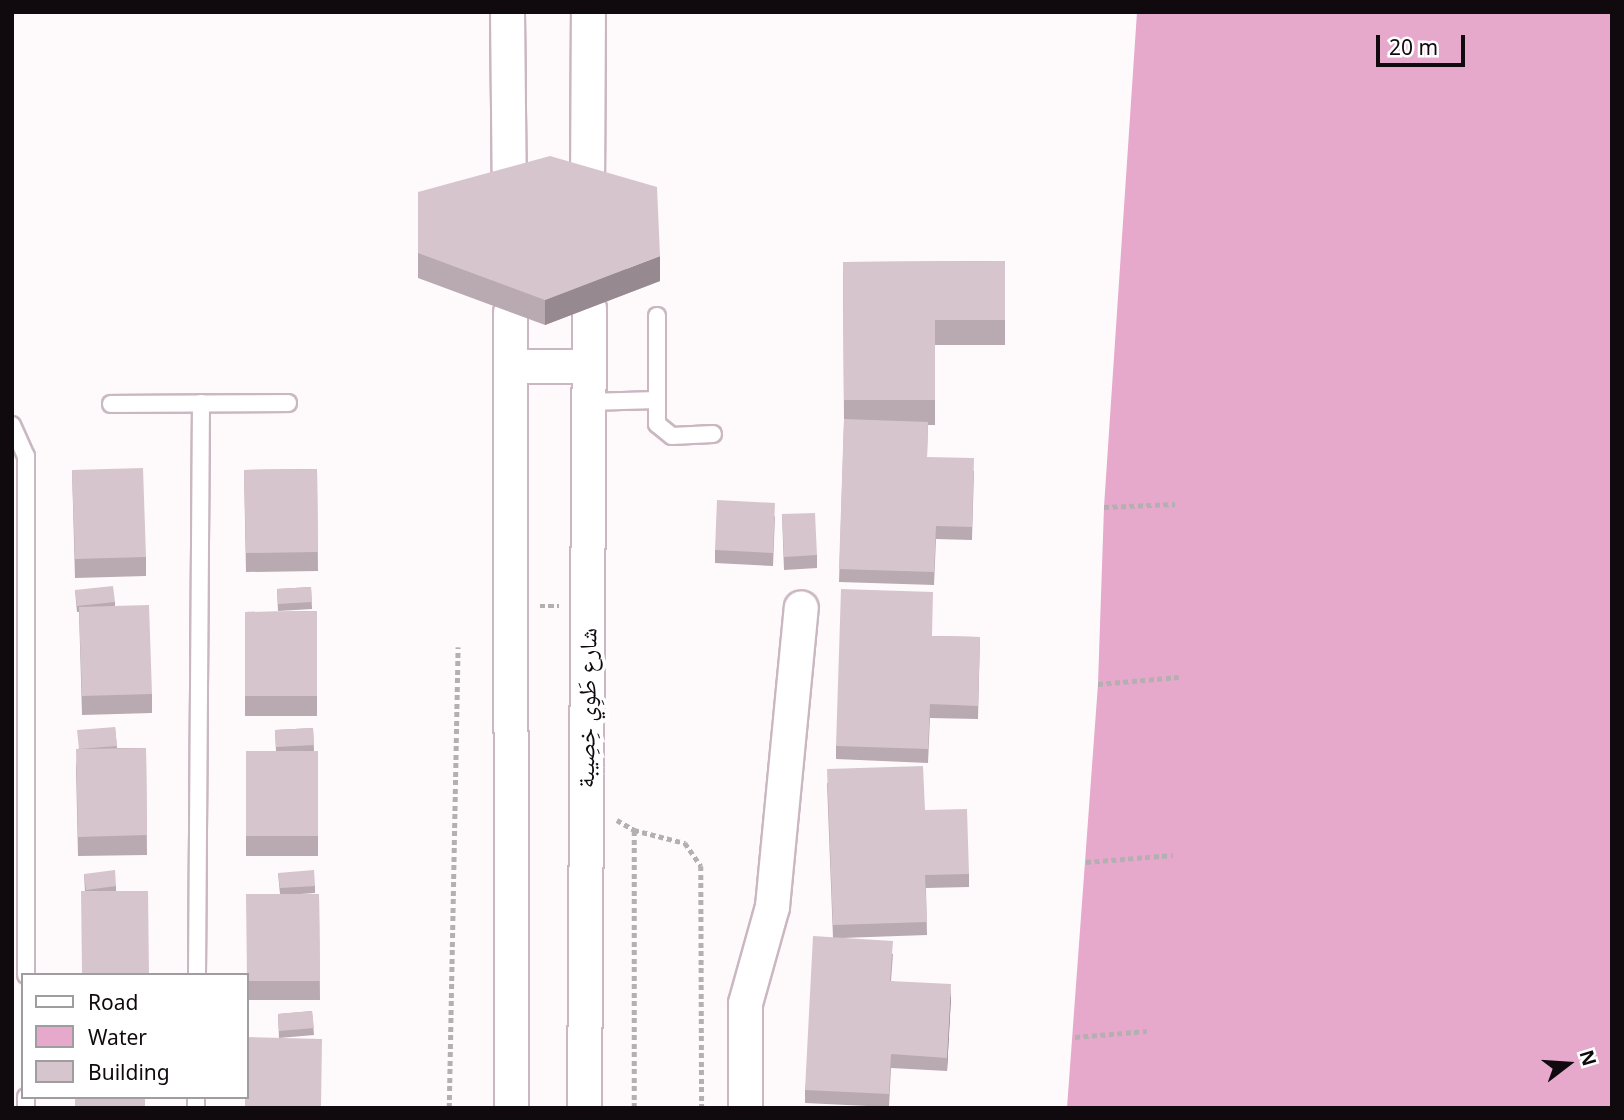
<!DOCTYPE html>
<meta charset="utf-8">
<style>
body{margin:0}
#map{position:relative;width:1624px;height:1120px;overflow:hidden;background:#fefafc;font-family:"Noto Sans","Noto Naskh Arabic",sans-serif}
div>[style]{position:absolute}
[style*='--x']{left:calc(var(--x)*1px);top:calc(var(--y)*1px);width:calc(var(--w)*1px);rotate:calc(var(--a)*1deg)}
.water>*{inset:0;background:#e6a8cb}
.path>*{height:4.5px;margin-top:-2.25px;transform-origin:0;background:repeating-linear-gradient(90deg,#b4b0b2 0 5px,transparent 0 8.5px)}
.roads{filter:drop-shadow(2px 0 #cab7c1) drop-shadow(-2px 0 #cab7c1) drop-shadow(0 2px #cab7c1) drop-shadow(0 -2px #cab7c1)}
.service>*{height:16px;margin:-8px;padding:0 8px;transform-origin:8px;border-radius:8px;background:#fff}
.minor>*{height:33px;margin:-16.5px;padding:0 16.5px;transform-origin:16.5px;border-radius:16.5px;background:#fff}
.wall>*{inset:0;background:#b9a9b1}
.shaded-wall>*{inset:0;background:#968a90}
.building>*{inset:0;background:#d7c5ce}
span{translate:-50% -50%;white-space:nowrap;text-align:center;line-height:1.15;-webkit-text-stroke:7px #fff;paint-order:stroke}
.street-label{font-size:24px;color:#100a0e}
.frame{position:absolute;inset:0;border:14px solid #100a0e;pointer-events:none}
.legend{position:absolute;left:21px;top:973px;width:228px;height:126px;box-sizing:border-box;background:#fff;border:2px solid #9f9d9f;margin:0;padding:9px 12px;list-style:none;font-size:21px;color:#100a0e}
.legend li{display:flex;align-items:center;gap:14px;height:35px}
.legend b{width:35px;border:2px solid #9f9d9f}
.north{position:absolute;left:1533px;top:1029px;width:70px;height:70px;-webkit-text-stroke:5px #fff;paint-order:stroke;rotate:73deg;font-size:19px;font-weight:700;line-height:28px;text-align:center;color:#100a0e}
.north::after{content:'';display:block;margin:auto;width:24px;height:32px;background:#100a0e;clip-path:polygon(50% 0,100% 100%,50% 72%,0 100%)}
.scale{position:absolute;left:1376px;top:35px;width:89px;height:32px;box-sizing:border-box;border:4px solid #100a0e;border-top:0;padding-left:9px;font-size:21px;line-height:24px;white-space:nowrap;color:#100a0e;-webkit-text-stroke:5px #fff;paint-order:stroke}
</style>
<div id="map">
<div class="water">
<i style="clip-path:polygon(1137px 12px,1612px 12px,1612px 1108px,1067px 1108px,1098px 684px,1104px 507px)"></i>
</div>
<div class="path">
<i style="--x:1104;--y:507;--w:71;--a:-2.4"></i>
<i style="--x:540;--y:606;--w:19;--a:0"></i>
<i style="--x:1098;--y:684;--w:81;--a:-4.9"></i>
<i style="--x:617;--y:820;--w:20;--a:30"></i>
<i style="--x:634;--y:830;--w:53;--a:14.3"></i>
<i style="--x:685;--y:843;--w:28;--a:55"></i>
<i style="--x:701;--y:866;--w:242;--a:89.8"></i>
<i style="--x:1086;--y:862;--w:87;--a:-4.6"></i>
<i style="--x:1075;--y:1037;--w:72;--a:-4.8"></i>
<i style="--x:449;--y:1108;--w:461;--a:-88.9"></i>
<i style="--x:634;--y:1108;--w:278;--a:-90"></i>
</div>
<div class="roads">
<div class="service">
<i style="--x:657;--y:316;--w:108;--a:90"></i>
<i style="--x:657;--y:424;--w:19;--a:39"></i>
<i style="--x:672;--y:436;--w:41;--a:-2.8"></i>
<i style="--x:588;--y:402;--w:69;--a:-1.7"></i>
<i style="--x:111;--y:404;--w:177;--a:-0.3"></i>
<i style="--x:12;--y:425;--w:34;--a:66"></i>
<i style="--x:26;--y:456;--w:519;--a:90"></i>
<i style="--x:197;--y:975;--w:572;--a:-89.6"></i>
<i style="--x:26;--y:1108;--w:11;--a:-90"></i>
<i style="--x:196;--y:1108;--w:11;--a:-90"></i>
</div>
<div class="minor">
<i style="--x:507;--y:12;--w:180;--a:89.4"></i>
<i style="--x:587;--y:192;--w:180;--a:-89.7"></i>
<i style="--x:510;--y:312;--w:796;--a:89.93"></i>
<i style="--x:510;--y:366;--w:79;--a:0"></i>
<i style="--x:584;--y:1108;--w:800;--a:-89.64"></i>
<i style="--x:745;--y:1108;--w:105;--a:-90"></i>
<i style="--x:745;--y:1003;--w:101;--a:-74.4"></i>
<i style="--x:772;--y:906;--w:300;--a:-84.5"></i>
</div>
</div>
<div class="wall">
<i style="clip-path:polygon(418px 192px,660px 281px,545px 325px,418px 278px)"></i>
<i style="clip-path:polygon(1005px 261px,1005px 345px,935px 345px,935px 425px,928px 425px,927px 457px,974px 471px,972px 540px,936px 539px,934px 585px,839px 582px,844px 423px,843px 262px)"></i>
<i style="clip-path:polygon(317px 469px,318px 571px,246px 572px,244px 470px)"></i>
<i style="clip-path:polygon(72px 470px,146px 557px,146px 576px,75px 578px)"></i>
<i style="clip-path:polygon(782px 514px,817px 555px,817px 568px,784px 570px)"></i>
<i style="clip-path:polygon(775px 516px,773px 566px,715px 563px,715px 550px)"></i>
<i style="clip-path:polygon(311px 587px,312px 609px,278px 611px,277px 589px)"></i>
<i style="clip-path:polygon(75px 590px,115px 602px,115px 606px,152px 694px,152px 713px,82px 715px,79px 612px,77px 612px)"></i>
<i style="clip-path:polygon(317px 611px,317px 716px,245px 716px,245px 612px)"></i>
<i style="clip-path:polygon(932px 636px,980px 637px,978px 719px,930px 718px,928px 763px,836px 759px,836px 746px)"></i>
<i style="clip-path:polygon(115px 727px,117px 748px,146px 748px,147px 855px,78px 856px,76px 768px,78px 749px)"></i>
<i style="clip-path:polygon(313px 728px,314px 751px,318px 751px,318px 856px,246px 856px,246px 751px,276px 751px,275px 730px)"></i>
<i style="clip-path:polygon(827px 783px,925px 810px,969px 874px,969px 887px,926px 888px,927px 935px,841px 938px,893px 954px,891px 981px,951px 997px,947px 1071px,891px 1068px,889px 1107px,805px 1103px,805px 1090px,833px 938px)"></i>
<i style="clip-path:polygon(278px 873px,315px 886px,315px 893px,301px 894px,319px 894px,320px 1000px,247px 1000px,247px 975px,280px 894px)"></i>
<i style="clip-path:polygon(84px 874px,116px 886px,116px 891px,85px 891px)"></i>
<i style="clip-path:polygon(312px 1011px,314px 1035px,279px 1038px,278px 1014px)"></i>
</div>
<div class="shaded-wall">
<i style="clip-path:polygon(660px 256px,660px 281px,545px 325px,545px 300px)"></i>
<i style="clip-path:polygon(951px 984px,951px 997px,947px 1071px,947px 1058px)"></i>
</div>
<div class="building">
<i style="clip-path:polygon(550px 156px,657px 187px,660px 256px,545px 300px,418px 253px,418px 192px)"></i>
<i style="clip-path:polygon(1005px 261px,1005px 320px,935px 320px,935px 400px,844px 400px,843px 262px)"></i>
<i style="clip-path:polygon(844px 419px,928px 422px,927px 457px,974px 458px,972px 527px,936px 526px,934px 572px,839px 569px)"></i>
<i style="clip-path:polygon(143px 468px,146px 557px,75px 559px,72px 470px)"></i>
<i style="clip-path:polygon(317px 469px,318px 552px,246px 553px,244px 470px)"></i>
<i style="clip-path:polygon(717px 500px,775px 503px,773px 553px,715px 550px)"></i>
<i style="clip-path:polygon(815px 513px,817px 555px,784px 557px,782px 514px)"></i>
<i style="clip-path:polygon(113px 586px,115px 602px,77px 606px,75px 590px)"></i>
<i style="clip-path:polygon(311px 587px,312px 602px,278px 604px,277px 589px)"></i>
<i style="clip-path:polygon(841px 589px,933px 592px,932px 636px,980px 637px,978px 706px,930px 704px,928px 749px,836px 746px)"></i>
<i style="clip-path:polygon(149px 605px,152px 694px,82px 696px,79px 607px)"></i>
<i style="clip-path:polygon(317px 611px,317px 696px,245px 696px,245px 612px)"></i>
<i style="clip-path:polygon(115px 727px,117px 746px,79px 749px,77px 730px)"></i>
<i style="clip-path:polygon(313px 728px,314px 745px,276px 747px,275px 730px)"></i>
<i style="clip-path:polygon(146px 748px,147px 835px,78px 837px,76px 749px)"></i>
<i style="clip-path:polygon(246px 751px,318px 751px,318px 836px,246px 836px)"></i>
<i style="clip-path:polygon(923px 766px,925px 810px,967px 809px,969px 874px,925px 875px,927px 922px,833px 925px,827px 769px)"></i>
<i style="clip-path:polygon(115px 870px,116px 886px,86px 890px,84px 874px)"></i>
<i style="clip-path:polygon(314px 870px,315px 886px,280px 888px,278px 873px)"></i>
<i style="clip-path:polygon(81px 891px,148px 891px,149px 975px,82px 975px)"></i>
<i style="clip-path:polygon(246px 894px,319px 894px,320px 981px,247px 981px)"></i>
<i style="clip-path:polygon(813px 936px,893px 941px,890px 981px,951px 984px,947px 1058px,891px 1054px,889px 1094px,805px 1090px)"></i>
<i style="clip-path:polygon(312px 1011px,314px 1028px,279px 1031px,278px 1014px)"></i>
<i style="clip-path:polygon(247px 1037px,322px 1039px,321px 1108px,245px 1108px,245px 1097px,247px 1097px)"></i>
<i style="clip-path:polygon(75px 1097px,145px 1097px,145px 1108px,75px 1108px)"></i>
</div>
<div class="street-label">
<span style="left:586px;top:708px;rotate:-89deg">شارع طَوِي خِصِيبة</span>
</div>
<div class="frame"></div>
<ul class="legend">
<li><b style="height:9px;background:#fff"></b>Road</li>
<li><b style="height:19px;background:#e6a8cb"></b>Water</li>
<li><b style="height:19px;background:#d7c5ce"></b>Building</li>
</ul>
<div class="north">N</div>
<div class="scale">20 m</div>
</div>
